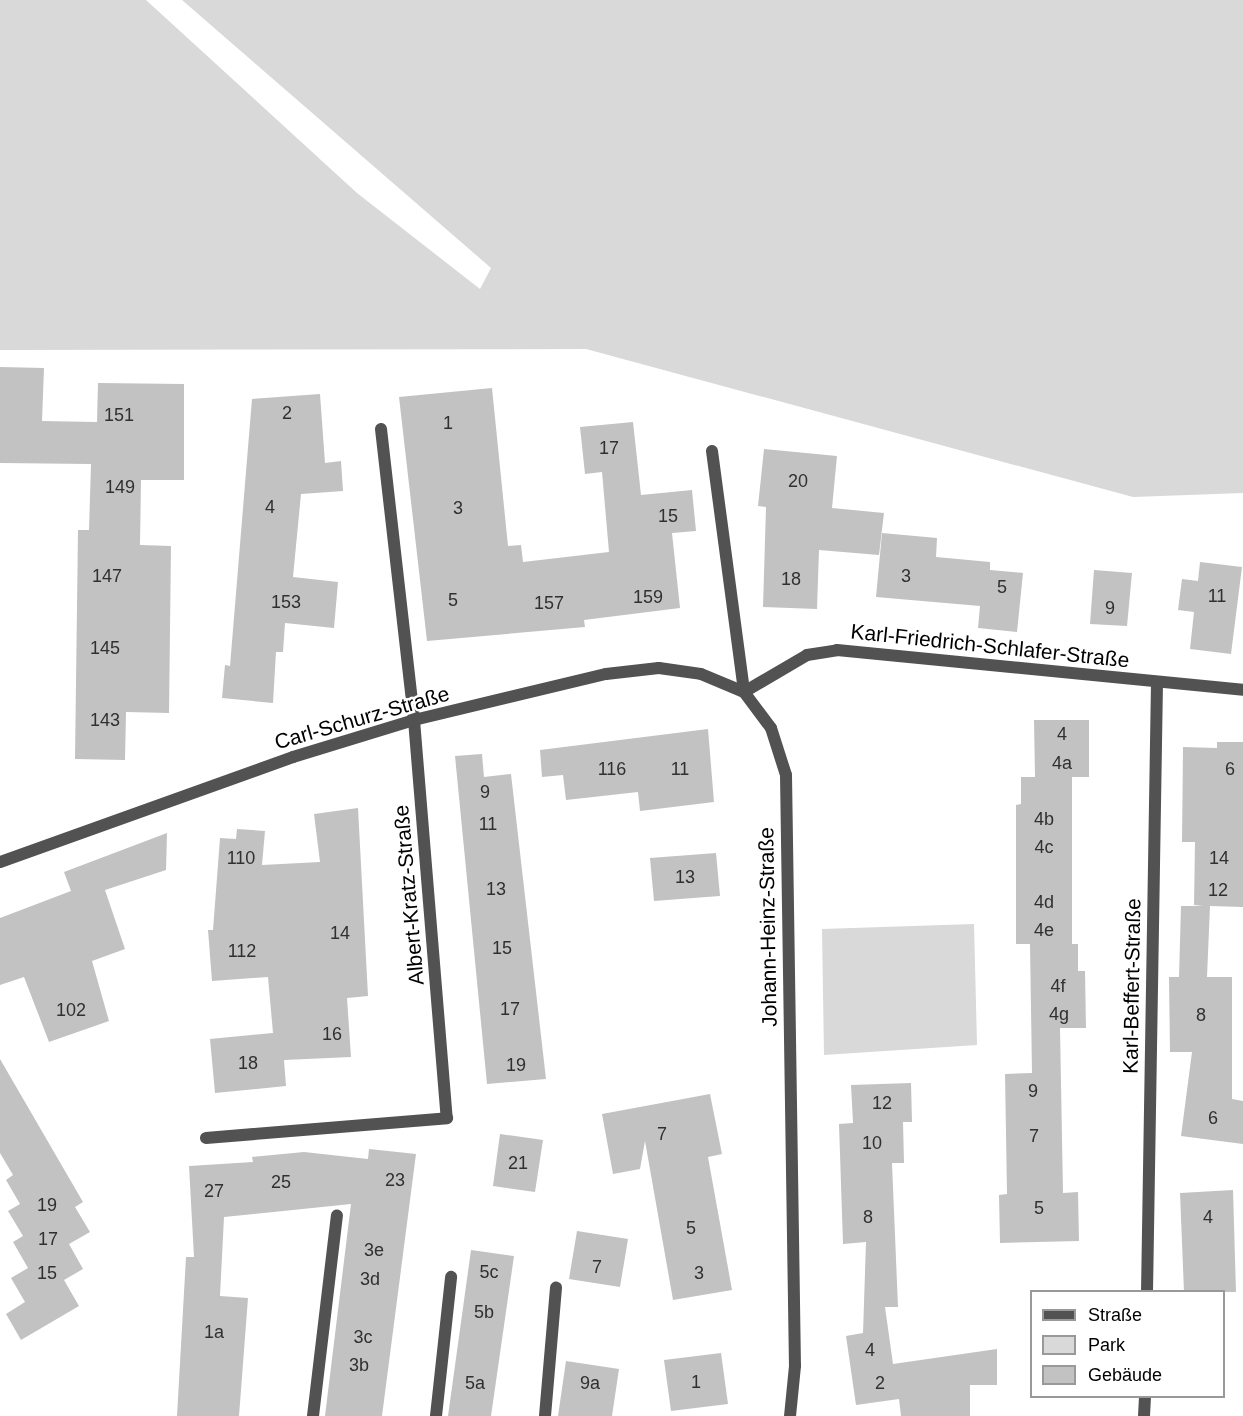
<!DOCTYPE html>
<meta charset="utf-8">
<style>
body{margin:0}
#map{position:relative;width:1243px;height:1416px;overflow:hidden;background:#fff;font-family:Helvetica,sans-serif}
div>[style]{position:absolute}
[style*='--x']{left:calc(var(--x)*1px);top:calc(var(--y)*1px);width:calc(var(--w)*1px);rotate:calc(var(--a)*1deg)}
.green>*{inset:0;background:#d9d9d9}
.building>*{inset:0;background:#c2c2c2}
.lane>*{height:12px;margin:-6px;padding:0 6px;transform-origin:6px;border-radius:6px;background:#525252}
.street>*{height:12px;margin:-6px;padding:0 6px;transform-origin:6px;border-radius:6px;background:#525252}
span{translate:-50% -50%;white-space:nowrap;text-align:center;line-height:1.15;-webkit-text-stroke:5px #fff;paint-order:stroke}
.number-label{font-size:18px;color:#303030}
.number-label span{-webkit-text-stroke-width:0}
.street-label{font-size:21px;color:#000}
.legend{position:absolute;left:1030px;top:1290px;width:195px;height:108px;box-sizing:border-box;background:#fff;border:2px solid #999;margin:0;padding:8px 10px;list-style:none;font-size:18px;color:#000}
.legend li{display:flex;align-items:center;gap:12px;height:30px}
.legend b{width:30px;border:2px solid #999}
</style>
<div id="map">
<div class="green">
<i style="clip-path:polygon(0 0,146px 0,357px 193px,480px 289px,491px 268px,182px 0,1243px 0,1243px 493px,1133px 497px,586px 349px,0 350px)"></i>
<i style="clip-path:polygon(974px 924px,977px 1045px,824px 1055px,822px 929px)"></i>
</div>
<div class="building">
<i style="clip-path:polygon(0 367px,44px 368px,42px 421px,97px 422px,98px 383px,184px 384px,184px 480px,141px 480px,140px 545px,171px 546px,169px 713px,126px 712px,125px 760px,75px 759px,78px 530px,89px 530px,91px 464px,0 463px)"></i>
<i style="clip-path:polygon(492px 388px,508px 546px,521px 545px,523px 562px,609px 552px,602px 472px,585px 474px,580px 427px,633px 422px,641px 495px,692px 490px,696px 531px,672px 533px,680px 608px,584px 620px,585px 627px,427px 641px,399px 397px)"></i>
<i style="clip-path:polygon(320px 394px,325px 463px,341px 461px,343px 491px,301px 494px,293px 577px,338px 582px,334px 628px,285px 623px,283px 652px,276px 652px,273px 703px,222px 698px,225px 665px,230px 666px,252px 399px)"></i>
<i style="clip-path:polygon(764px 449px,837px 456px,832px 508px,884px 513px,879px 555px,819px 550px,817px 609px,763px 607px,766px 507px,758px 506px)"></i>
<i style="clip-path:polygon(882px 533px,937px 538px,936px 557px,990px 562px,990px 570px,1023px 573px,1017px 632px,978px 628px,980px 606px,876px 597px)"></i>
<i style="clip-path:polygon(1200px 562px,1242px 567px,1231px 654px,1190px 649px,1194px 612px,1178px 610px,1182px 579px,1198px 581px)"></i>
<i style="clip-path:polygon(1094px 570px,1132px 573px,1127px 626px,1090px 624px)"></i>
<i style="clip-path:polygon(1034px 720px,1089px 720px,1089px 777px,1072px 777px,1072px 944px,1078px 944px,1078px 971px,1085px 971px,1086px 1028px,1060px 1028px,1063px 1193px,1078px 1192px,1079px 1241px,1000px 1243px,999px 1195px,1007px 1194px,1005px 1074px,1032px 1073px,1030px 944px,1016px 944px,1016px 805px,1021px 804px,1021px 777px,1035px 777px)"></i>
<i style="clip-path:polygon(708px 729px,714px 802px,640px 811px,638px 792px,566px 800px,563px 775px,542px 777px,540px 750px)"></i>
<i style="clip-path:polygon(1217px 742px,1243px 742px,1243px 907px,1210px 906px,1207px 977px,1232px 977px,1232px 1099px,1243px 1101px,1243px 1144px,1181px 1136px,1192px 1052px,1170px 1052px,1169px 977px,1179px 977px,1181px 906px,1203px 906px,1194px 905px,1195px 842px,1182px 842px,1183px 747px,1217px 748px)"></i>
<i style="clip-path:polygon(482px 754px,484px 777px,511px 774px,546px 1079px,487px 1084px,455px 756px)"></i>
<i style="clip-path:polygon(358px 808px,368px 996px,347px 998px,351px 1057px,284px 1060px,286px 1086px,215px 1093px,210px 1039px,273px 1033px,268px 977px,212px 981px,208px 930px,213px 930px,220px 838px,236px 839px,237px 829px,265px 831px,262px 865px,320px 862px,314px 814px)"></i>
<i style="clip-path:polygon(167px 833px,166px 870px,105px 890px,125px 949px,92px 961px,109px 1021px,49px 1042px,24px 977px,0 985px,0 918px,71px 891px,64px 872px)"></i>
<i style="clip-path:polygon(716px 853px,720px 896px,654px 901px,650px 858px)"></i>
<i style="clip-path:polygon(0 1059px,83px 1202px,75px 1207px,90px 1232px,69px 1244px,83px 1269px,64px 1280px,79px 1306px,21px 1340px,6px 1314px,25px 1302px,11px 1278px,28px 1268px,13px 1242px,23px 1236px,8px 1211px,20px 1204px,6px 1180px,13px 1175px,0 1153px)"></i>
<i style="clip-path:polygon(911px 1083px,912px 1122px,903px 1122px,904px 1163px,892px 1163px,898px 1307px,885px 1307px,893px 1364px,997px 1349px,997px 1385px,970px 1385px,970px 1416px,901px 1416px,899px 1399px,856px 1405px,846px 1336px,863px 1333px,866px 1242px,843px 1244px,839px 1124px,853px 1123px,851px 1085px)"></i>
<i style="clip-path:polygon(710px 1094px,722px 1154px,708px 1157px,732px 1290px,673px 1300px,645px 1141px,640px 1169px,613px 1174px,602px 1114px)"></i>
<i style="clip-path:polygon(500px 1134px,543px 1140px,535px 1192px,493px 1186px)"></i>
<i style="clip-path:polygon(369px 1149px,416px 1154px,382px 1416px,325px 1416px,351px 1204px,224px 1217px,220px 1296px,248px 1298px,239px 1416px,177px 1416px,186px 1257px,194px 1257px,189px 1166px,253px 1162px,252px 1157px,304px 1152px,368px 1159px)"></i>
<i style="clip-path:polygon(1233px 1190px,1236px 1292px,1184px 1292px,1180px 1193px)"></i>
<i style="clip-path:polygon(577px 1231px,628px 1239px,620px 1287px,569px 1279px)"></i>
<i style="clip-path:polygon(471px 1250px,514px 1256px,491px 1416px,448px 1416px)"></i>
<i style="clip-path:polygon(721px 1353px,728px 1404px,671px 1411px,664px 1360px)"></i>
<i style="clip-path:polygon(566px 1361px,619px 1369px,612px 1416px,558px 1416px)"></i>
</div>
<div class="lane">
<i style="--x:206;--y:1138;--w:242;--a:-4.7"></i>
<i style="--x:313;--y:1416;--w:202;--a:-83.2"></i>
<i style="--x:436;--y:1416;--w:140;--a:-83.8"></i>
<i style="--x:545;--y:1416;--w:129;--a:-85.1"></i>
</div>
<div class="street">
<i style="--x:381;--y:429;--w:293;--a:83.5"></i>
<i style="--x:414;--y:720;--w:399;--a:85.3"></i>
<i style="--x:712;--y:451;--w:243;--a:82.4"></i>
<i style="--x:744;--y:692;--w:45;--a:53.1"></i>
<i style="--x:771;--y:728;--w:49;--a:72.3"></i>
<i style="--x:786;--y:775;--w:591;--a:89.13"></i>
<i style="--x:795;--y:1366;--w:50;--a:95.7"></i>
<i style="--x:0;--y:862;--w:311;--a:-19.7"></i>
<i style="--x:293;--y:757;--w:127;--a:-17"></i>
<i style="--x:414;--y:720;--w:197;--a:-13.5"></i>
<i style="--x:606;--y:674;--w:53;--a:-6.5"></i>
<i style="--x:659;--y:668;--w:42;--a:8.1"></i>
<i style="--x:701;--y:674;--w:47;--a:22.7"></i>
<i style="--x:744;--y:692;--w:73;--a:-30.4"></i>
<i style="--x:807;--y:655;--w:30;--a:-9"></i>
<i style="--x:837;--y:650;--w:408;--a:5.6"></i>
<i style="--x:1147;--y:1292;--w:610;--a:-89.06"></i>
<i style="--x:1144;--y:1416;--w:20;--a:-87"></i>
</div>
<div class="number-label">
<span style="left:287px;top:413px">2</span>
<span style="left:119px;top:415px">151</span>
<span style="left:448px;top:423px">1</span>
<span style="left:609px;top:448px">17</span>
<span style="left:798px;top:481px">20</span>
<span style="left:120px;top:487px">149</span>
<span style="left:270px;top:507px">4</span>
<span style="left:458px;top:508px">3</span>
<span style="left:668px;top:516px">15</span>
<span style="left:107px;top:576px">147</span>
<span style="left:906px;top:576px">3</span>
<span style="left:791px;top:579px">18</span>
<span style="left:1002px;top:587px">5</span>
<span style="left:1217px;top:596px">11</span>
<span style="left:648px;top:597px">159</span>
<span style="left:453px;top:600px">5</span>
<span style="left:286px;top:602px">153</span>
<span style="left:549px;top:603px">157</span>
<span style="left:1110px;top:608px">9</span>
<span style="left:105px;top:648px">145</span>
<span style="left:105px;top:720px">143</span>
<span style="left:1062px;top:734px">4</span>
<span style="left:1062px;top:763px">4a</span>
<span style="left:612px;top:769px">116</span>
<span style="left:680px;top:769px">11</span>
<span style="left:1230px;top:769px">6</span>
<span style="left:485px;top:792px">9</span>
<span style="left:1044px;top:819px">4b</span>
<span style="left:488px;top:824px">11</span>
<span style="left:1044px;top:847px">4c</span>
<span style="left:241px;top:858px">110</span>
<span style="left:1219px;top:858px">14</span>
<span style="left:685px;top:877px">13</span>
<span style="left:496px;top:889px">13</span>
<span style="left:1218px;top:890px">12</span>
<span style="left:1044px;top:902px">4d</span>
<span style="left:1044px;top:930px">4e</span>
<span style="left:340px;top:933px">14</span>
<span style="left:502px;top:948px">15</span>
<span style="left:242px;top:951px">112</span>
<span style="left:1058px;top:986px">4f</span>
<span style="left:510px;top:1009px">17</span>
<span style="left:71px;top:1010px">102</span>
<span style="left:1059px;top:1014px">4g</span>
<span style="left:1201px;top:1015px">8</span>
<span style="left:332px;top:1034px">16</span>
<span style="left:248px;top:1063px">18</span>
<span style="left:516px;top:1065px">19</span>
<span style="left:1033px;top:1091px">9</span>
<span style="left:882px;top:1103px">12</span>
<span style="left:1213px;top:1118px">6</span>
<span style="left:662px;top:1134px">7</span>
<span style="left:1034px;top:1136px">7</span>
<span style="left:872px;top:1143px">10</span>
<span style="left:518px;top:1163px">21</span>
<span style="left:395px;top:1180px">23</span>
<span style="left:281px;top:1182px">25</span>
<span style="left:214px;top:1191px">27</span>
<span style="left:47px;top:1205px">19</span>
<span style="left:1039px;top:1208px">5</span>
<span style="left:868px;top:1217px">8</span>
<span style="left:1208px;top:1217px">4</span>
<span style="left:691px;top:1228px">5</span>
<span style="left:48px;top:1239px">17</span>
<span style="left:374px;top:1250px">3e</span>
<span style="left:597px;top:1267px">7</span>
<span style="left:489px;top:1272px">5c</span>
<span style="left:47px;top:1273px">15</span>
<span style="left:699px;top:1273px">3</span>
<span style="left:370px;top:1279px">3d</span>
<span style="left:484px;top:1312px">5b</span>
<span style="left:214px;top:1332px">1a</span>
<span style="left:363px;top:1337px">3c</span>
<span style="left:870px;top:1350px">4</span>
<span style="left:359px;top:1365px">3b</span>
<span style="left:696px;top:1382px">1</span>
<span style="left:475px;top:1383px">5a</span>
<span style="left:590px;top:1383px">9a</span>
<span style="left:880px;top:1383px">2</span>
</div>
<div class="street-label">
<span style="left:990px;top:646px;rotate:6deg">Karl-Friedrich-Schlafer-Straße</span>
<span style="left:362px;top:718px;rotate:-16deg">Carl-Schurz-Straße</span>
<span style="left:409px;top:895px;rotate:-95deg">Albert-Kratz-Straße</span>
<span style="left:768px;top:927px;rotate:-91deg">Johann-Heinz-Straße</span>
<span style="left:1132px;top:986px;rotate:-89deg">Karl-Beffert-Straße</span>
</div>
<ul class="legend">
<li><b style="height:8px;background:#525252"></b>Straße</li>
<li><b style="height:16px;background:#d9d9d9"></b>Park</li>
<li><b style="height:16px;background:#c2c2c2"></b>Gebäude</li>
</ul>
</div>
